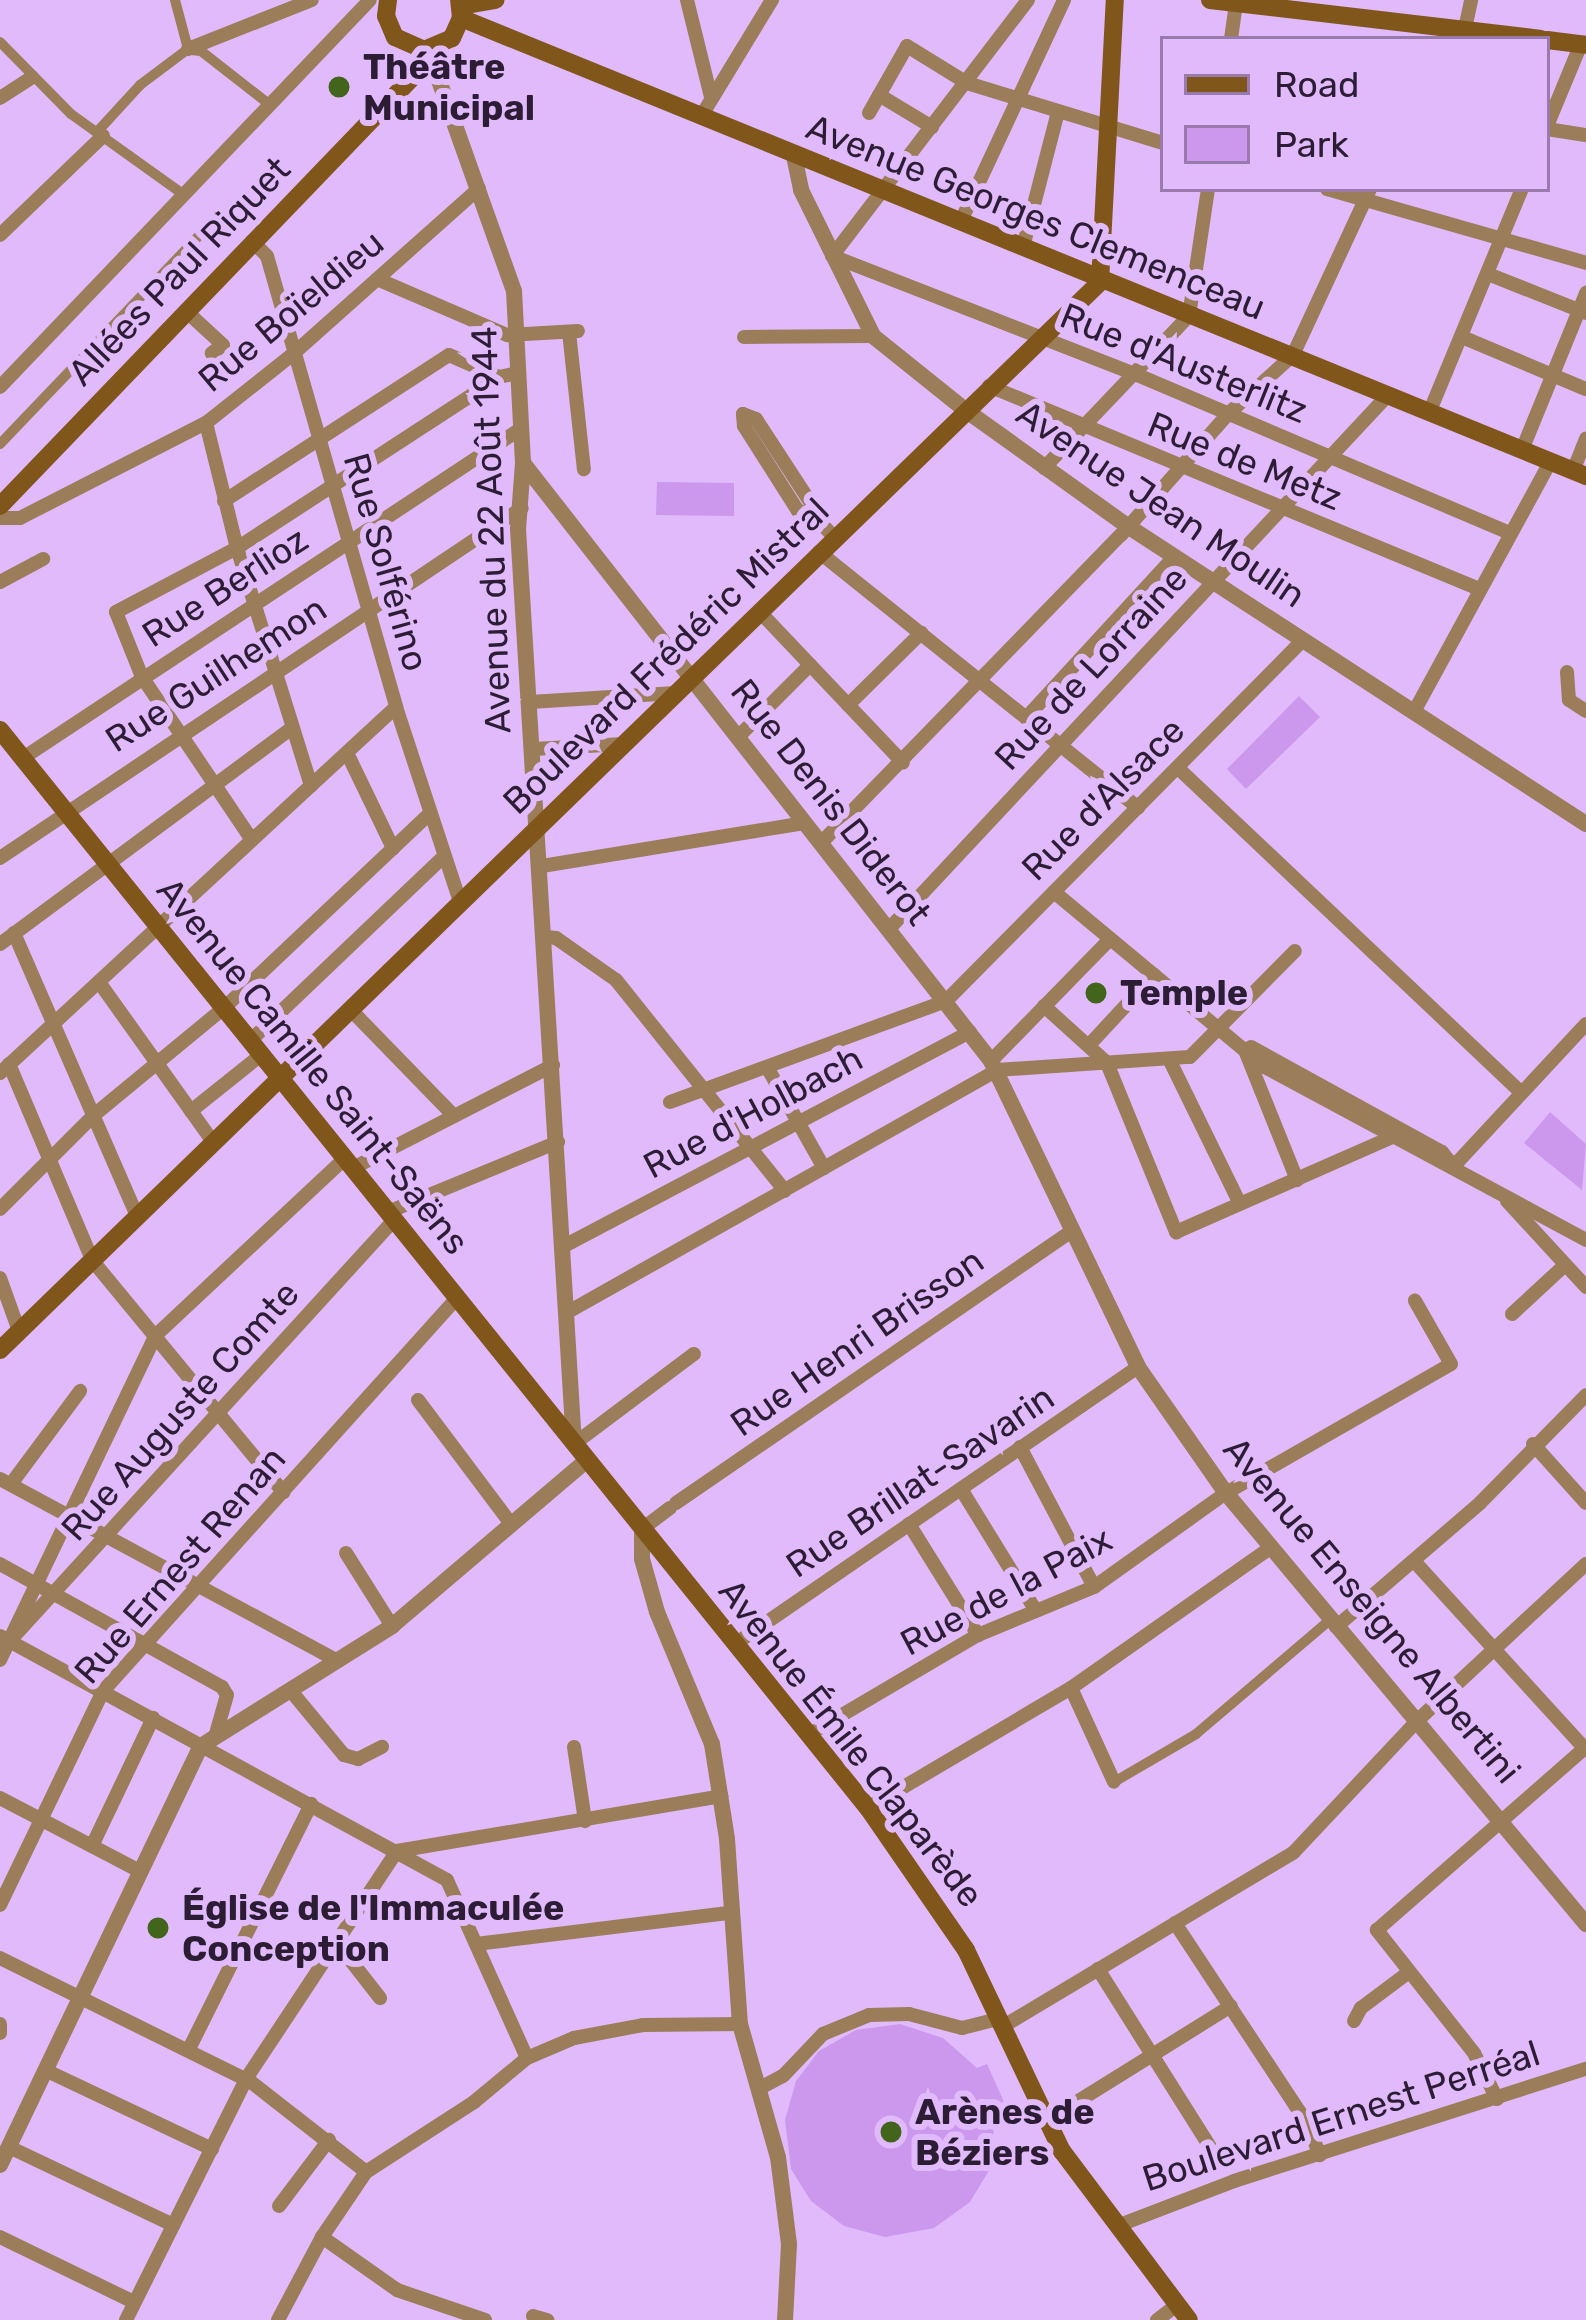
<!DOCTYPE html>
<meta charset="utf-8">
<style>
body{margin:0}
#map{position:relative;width:1586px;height:2320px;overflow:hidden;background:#e0bafb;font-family:Rubik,sans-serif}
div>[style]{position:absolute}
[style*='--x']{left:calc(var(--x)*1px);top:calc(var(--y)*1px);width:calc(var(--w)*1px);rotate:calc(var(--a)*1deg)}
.green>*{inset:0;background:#cb98ed}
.pedestrian>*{height:10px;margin:-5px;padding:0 5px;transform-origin:5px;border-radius:5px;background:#9b7d5a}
.minor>*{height:14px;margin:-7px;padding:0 7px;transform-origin:7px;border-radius:7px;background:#9b7d5a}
.tertiary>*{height:16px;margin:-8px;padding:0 8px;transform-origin:8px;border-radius:8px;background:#9b7d5a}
.secondary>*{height:18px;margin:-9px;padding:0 9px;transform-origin:9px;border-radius:9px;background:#81561a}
.dots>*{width:33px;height:33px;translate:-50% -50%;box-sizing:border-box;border:6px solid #e0bafb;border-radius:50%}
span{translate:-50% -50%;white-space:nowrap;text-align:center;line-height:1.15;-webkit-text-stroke:12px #e0bafb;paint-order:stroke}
.poi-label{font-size:36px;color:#2c1d35;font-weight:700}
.left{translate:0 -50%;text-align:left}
.street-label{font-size:36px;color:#2c1d35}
.legend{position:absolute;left:1160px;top:36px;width:390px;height:156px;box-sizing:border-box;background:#e0bafb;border:3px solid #987bac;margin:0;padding:15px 21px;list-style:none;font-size:36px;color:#2c1d35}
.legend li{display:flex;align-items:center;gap:24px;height:60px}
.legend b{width:60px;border:3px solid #987bac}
</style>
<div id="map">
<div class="green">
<i style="clip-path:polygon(657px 482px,734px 483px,734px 516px,656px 515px)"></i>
<i style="clip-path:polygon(1299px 696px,1320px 717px,1246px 789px,1227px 769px)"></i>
<i style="clip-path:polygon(1550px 1112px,1586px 1144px,1582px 1190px,1524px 1143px)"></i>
<i style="clip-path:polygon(900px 2024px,943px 2038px,977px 2068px,987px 2064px,1004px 2102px,995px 2107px,991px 2167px,970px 2202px,934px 2228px,885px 2237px,844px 2226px,811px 2201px,791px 2169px,785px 2120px,796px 2081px,819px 2051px,856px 2030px)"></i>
</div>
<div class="pedestrian">
<i style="--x:175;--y:0;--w:51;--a:75.1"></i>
<i style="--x:0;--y:42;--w:101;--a:45.4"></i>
<i style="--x:71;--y:114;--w:139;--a:35.6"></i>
<i style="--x:191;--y:50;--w:10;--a:6"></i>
<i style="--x:201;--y:51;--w:88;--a:38"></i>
<i style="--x:97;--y:132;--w:64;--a:-47.5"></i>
<i style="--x:140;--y:85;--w:60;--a:-36.9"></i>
<i style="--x:0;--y:444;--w:314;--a:-46.3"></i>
<i style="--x:1114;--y:1782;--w:95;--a:-30.3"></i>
<i style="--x:1196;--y:1734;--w:176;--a:-40.4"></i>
</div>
<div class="minor">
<i style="--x:687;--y:0;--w:100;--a:76.1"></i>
<i style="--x:1028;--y:0;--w:322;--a:127.4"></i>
<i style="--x:832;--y:256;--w:325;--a:21.3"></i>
<i style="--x:1135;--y:374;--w:407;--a:23"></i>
<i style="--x:1465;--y:29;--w:30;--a:-78"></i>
<i style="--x:1231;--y:39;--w:35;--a:-82"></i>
<i style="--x:188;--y:49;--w:133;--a:-21.6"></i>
<i style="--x:879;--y:95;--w:62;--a:31.1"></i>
<i style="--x:0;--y:98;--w:38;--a:-33"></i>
<i style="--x:869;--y:113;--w:77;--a:-60.4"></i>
<i style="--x:907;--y:46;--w:70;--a:31.7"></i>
<i style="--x:967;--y:83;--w:205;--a:17"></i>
<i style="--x:702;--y:115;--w:135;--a:-58.7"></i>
<i style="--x:1547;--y:126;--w:89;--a:-67.5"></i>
<i style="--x:1547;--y:129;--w:39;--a:9"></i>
<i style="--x:1327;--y:189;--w:269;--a:15.9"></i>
<i style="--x:961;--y:221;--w:244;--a:-65"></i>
<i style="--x:0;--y:235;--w:143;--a:-43.9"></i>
<i style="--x:252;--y:241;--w:21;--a:45"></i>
<i style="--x:267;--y:256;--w:469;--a:74"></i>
<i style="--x:396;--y:707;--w:205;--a:71.8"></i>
<i style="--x:1023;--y:247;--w:139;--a:-75.5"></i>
<i style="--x:1488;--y:274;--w:105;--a:21.7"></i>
<i style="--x:377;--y:279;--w:142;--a:23.3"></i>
<i style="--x:507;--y:335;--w:71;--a:-3.2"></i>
<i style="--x:186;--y:311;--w:50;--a:42.6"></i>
<i style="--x:223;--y:345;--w:14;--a:144"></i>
<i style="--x:569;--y:332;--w:138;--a:83.8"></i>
<i style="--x:744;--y:337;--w:129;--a:-0.4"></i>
<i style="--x:1462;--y:337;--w:134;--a:22.8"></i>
<i style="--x:989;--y:386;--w:530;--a:22.5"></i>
<i style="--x:0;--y:387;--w:535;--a:-46.29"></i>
<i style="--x:1429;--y:413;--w:243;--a:-67.5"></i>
<i style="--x:206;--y:423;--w:129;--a:76.1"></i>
<i style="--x:237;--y:548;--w:249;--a:72.7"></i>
<i style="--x:1522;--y:450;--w:170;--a:-67.8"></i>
<i style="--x:1044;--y:468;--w:210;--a:-46.4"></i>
<i style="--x:1189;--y:316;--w:128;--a:-81.5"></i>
<i style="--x:1573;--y:471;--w:35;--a:-68"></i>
<i style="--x:224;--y:501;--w:268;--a:-33"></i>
<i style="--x:449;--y:355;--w:55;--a:23.7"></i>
<i style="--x:812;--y:514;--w:14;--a:-168"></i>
<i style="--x:798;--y:511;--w:101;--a:-122.4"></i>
<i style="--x:744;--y:426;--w:12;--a:-95"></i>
<i style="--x:743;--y:414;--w:14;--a:21"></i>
<i style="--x:756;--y:419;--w:103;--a:56.9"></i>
<i style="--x:812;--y:505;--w:9;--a:90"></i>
<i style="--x:812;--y:514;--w:32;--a:46"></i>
<i style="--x:0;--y:518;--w:20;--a:0"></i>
<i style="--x:20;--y:518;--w:209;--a:-27.1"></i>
<i style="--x:206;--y:423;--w:111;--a:-38.4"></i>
<i style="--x:293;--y:354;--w:249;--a:-41.7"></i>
<i style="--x:819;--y:552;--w:409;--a:38.7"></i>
<i style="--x:0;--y:582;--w:49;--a:-28.1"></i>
<i style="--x:759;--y:611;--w:209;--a:46.5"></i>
<i style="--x:1567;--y:672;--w:28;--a:86"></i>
<i style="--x:1569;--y:700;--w:20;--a:33"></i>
<i style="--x:530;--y:702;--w:146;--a:-3.5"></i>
<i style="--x:848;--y:705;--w:103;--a:-44.6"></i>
<i style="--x:1415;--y:710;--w:284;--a:-61.4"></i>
<i style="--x:1026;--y:718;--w:219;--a:-47.4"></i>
<i style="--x:738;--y:737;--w:102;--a:-45"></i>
<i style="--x:534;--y:749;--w:89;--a:-3.2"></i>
<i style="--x:347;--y:753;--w:106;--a:64.2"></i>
<i style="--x:23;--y:758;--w:598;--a:-33.48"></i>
<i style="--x:1178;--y:768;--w:472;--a:43.4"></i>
<i style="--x:252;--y:840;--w:197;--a:-124"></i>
<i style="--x:142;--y:677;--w:70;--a:-111.8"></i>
<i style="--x:116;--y:612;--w:137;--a:-27.9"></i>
<i style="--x:237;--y:548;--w:313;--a:-33.1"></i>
<i style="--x:499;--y:377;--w:19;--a:-12"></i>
<i style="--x:821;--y:843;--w:430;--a:-45.8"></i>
<i style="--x:1121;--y:535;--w:162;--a:-48.5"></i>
<i style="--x:1228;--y:414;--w:88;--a:-42.2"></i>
<i style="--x:1293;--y:355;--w:183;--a:-65.1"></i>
<i style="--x:0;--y:858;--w:628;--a:-33.84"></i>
<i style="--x:542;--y:866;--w:266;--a:-9.3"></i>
<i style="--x:1054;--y:892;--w:274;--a:39.7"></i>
<i style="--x:1265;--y:1067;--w:365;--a:28.3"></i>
<i style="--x:889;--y:929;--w:729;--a:-46.94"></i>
<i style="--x:14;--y:933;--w:309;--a:66.5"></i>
<i style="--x:546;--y:937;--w:10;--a:6"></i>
<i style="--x:556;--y:938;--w:73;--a:35"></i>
<i style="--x:616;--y:980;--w:270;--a:51.3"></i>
<i style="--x:0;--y:944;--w:362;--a:-36.5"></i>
<i style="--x:99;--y:982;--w:198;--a:54.5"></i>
<i style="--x:1044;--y:1006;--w:85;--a:42.1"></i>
<i style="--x:1107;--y:1063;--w:183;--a:67.8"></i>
<i style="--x:1176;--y:1232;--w:234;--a:-23.7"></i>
<i style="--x:350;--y:1009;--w:148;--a:45.8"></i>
<i style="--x:250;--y:1041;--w:265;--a:-43.6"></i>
<i style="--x:1091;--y:1043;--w:93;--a:-47.2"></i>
<i style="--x:1251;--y:1047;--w:218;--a:28.8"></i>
<i style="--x:1442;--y:1152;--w:18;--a:52"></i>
<i style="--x:1246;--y:1053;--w:137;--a:68.1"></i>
<i style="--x:991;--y:1061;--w:169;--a:-45.7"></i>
<i style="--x:1170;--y:1061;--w:159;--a:63.9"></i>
<i style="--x:9;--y:1064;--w:213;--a:67"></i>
<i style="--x:92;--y:1260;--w:301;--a:50.5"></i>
<i style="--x:767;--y:1067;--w:116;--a:60.6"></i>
<i style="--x:0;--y:1073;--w:539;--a:-42.75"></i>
<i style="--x:670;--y:1102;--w:294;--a:-20.1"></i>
<i style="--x:946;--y:1001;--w:508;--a:-45.32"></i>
<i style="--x:191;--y:1111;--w:90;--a:-38.7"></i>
<i style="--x:1453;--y:1167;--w:195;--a:-47.1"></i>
<i style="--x:353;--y:1168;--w:225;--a:-27.2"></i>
<i style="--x:1507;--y:1201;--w:117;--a:47.4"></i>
<i style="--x:0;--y:1209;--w:133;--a:-45"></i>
<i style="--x:94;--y:1115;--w:168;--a:-39.5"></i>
<i style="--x:224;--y:1008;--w:282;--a:-43.4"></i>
<i style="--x:388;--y:1212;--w:184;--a:-22.4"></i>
<i style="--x:564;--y:1246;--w:459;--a:-27.8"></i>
<i style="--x:0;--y:1278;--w:56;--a:70.3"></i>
<i style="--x:568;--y:1312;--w:493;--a:-29.4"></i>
<i style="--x:997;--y:1070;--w:193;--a:-3.9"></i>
<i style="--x:1190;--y:1057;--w:149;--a:-45.3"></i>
<i style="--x:1512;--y:1314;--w:72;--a:-42.8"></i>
<i style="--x:418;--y:1400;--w:155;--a:53.1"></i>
<i style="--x:574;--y:1444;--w:150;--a:-36.9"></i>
<i style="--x:1533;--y:1444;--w:79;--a:48.1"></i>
<i style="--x:1020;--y:1447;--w:158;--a:62.1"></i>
<i style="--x:0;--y:1479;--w:384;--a:28.3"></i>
<i style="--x:11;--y:1484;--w:116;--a:-53.4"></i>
<i style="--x:961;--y:1489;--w:143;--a:58.4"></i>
<i style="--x:676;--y:1503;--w:482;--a:-34.5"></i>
<i style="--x:909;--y:1524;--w:131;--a:58.1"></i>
<i style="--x:642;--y:1529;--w:35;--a:-37"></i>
<i style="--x:346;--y:1553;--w:86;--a:57.8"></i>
<i style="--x:1414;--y:1561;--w:256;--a:47.7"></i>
<i style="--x:0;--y:1564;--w:254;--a:29"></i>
<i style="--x:222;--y:1687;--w:9;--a:58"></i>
<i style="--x:227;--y:1695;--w:44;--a:105.9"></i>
<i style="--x:1336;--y:1627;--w:190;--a:-40.7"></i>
<i style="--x:1480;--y:1503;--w:151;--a:-45.5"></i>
<i style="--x:17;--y:1633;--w:559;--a:-47.61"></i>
<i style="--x:0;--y:1636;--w:509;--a:28.63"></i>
<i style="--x:447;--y:1880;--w:195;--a:65.8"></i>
<i style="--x:735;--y:1644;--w:489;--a:-34.5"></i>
<i style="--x:0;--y:1660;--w:359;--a:-64.4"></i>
<i style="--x:155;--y:1336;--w:260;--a:-43.1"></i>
<i style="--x:1071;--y:1688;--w:103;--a:65.4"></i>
<i style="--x:291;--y:1691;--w:83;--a:50.4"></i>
<i style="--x:344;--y:1755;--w:15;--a:16"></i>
<i style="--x:358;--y:1759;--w:27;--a:-27"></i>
<i style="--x:808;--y:1735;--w:197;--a:-30.5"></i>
<i style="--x:978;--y:1635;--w:126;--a:-22.5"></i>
<i style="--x:1094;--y:1587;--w:162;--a:-35.5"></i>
<i style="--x:1226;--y:1493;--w:259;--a:-29.8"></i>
<i style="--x:1451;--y:1364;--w:73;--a:-119.7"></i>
<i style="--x:574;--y:1747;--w:75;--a:81.5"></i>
<i style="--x:0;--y:1798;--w:156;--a:27.6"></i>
<i style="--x:868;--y:1808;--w:236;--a:-30.6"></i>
<i style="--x:1071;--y:1688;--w:242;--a:-35.1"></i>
<i style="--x:92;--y:1846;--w:142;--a:-64.5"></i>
<i style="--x:0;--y:1905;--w:237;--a:-64.3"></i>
<i style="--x:103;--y:1691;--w:529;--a:-47.99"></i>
<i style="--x:1175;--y:1923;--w:238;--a:56.6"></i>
<i style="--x:1306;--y:2122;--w:36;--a:67"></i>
<i style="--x:337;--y:1943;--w:70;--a:52"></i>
<i style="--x:476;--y:1944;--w:256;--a:-7"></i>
<i style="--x:0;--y:1958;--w:280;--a:26.3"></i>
<i style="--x:251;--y:2082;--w:146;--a:38"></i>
<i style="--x:1098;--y:1969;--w:223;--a:57.8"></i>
<i style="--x:1354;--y:2021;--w:15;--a:-62"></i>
<i style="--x:1361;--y:2008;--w:60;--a:-36.9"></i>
<i style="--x:0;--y:2024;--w:9;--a:90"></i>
<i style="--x:1002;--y:2027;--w:340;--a:-30.9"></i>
<i style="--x:1294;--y:1852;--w:181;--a:-46.8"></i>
<i style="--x:1418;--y:1720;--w:229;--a:-42.9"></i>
<i style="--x:189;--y:2049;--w:274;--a:-63.5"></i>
<i style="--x:45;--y:2070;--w:185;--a:25.3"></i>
<i style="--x:760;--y:2088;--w:26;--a:-28"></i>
<i style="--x:783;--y:2076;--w:58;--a:-46.4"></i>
<i style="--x:823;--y:2034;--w:50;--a:-22.4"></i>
<i style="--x:869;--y:2015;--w:40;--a:-1.4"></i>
<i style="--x:909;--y:2014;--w:55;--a:14.8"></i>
<i style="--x:962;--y:2028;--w:37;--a:-14"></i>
<i style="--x:1497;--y:2099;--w:51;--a:-116.6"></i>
<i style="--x:1474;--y:2053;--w:157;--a:-128.3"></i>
<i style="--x:1377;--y:1930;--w:278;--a:-41.2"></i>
<i style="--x:1072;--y:2105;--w:187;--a:-31.9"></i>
<i style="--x:9;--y:2147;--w:182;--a:25.4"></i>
<i style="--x:279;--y:2206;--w:83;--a:-52.9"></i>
<i style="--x:1117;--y:2226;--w:125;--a:-21"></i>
<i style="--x:1234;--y:2181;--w:369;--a:-17.7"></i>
<i style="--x:0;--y:2237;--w:149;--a:25.9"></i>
<i style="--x:322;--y:2237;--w:92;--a:35.2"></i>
<i style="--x:397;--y:2290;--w:93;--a:18.8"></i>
<i style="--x:533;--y:2316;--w:15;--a:16"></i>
<i style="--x:126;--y:2320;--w:269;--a:-63.5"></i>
<i style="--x:246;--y:2079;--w:273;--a:-56.5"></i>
<i style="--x:397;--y:1851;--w:329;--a:-9.6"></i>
<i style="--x:278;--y:2320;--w:94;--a:-62.1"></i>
<i style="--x:322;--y:2237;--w:78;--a:-55.9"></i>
<i style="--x:366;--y:2172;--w:129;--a:-32.9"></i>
<i style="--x:474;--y:2102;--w:69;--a:-39.7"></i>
<i style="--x:527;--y:2058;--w:51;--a:-23.1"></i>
<i style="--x:574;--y:2038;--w:70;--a:-10.7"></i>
<i style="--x:643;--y:2025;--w:97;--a:-0.6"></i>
<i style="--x:1157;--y:2320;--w:25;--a:-37"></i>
</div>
<div class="tertiary">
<i style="--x:431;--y:58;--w:247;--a:70.4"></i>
<i style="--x:514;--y:291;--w:172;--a:87"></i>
<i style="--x:523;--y:463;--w:66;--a:94.3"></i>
<i style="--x:518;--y:529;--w:917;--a:86.5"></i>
<i style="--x:794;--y:156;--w:35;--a:78"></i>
<i style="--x:801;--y:190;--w:163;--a:63.7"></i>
<i style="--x:873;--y:336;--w:117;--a:38.7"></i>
<i style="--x:964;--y:409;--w:203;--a:35.6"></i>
<i style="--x:1129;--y:527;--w:545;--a:33.02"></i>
<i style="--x:523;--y:463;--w:759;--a:51.95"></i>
<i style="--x:991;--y:1061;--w:339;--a:64.3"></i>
<i style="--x:1138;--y:1367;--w:154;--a:55.1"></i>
<i style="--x:1226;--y:1493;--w:562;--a:50.13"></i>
<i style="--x:642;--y:1529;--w:30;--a:90"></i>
<i style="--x:642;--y:1559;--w:55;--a:74.2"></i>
<i style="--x:657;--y:1612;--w:143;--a:67.4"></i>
<i style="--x:712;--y:1744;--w:96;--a:81"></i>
<i style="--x:727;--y:1839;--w:185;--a:86"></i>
<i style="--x:740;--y:2024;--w:138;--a:74.1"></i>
<i style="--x:778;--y:2157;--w:88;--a:82.8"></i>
<i style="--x:789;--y:2244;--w:76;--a:93"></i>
<i style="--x:0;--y:2165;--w:465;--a:-64.4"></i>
<i style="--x:201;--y:1746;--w:226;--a:-32.1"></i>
<i style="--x:392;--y:1626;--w:256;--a:-40.4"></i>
</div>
<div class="secondary">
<i style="--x:388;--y:0;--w:16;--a:97"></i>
<i style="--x:386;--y:16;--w:23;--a:67"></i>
<i style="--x:395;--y:37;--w:32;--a:24"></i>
<i style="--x:424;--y:50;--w:30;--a:-23"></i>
<i style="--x:452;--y:38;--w:22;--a:-66"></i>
<i style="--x:461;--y:18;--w:18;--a:-96"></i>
<i style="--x:1210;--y:0;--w:333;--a:6.7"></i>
<i style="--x:461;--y:6;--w:35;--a:-10"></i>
<i style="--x:461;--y:18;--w:1215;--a:22.15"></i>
<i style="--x:1547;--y:40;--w:39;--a:7"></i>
<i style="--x:1100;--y:282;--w:282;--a:-87"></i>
<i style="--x:0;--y:506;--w:622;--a:-46.11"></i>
<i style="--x:431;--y:58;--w:9;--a:-72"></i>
<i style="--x:0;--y:730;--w:1384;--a:51.16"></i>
<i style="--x:868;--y:1808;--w:173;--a:55.4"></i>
<i style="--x:966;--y:1950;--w:223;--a:64.5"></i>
<i style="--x:1062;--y:2151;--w:211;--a:53.1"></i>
<i style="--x:0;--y:1350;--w:1533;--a:-44.15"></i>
</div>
<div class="dots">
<i style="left:339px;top:87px;background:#42641b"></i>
<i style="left:1096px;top:993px;background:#42641b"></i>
<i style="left:158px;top:1928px;background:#42641b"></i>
<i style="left:891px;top:2132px;background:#42641b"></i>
</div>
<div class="poi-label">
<span class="left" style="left:363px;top:87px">Théâtre<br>Municipal</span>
<span class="left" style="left:1120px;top:993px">Temple</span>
<span class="left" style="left:182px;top:1928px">Église de l'Immaculée<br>Conception</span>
<span class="left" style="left:915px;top:2132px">Arènes de<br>Béziers</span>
</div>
<div class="street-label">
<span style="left:1036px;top:217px;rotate:22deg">Avenue Georges Clemenceau</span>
<span style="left:179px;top:271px;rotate:-46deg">Allées Paul Riquet</span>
<span style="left:291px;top:311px;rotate:-40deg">Rue Boïeldieu</span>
<span style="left:1184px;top:363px;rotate:22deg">Rue d'Austerlitz</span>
<span style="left:1245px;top:461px;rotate:22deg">Rue de Metz</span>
<span style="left:1161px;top:504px;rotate:34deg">Avenue Jean Moulin</span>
<span style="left:491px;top:530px;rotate:-92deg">Avenue du 22 Août 1944</span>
<span style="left:386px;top:562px;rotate:74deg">Rue Solférino</span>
<span style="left:225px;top:587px;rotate:-33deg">Rue Berlioz</span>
<span style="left:666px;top:656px;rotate:-44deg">Boulevard Frédéric Mistral</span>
<span style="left:1091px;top:668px;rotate:-47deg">Rue de Lorraine</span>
<span style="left:216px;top:674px;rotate:-33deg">Rue Guilhemon</span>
<span style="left:1103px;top:799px;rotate:-45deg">Rue d'Alsace</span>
<span style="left:831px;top:802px;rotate:52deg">Rue Denis Diderot</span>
<span style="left:313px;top:1066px;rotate:51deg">Avenue Camille Saint-Saëns</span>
<span style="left:753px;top:1112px;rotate:-28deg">Rue d'Holbach</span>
<span style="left:857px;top:1342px;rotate:-35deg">Rue Henri Brisson</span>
<span style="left:180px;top:1411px;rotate:-48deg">Rue Auguste Comte</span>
<span style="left:920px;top:1481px;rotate:-34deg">Rue Brillat-Savarin</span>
<span style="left:180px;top:1565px;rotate:-49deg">Rue Ernest Renan</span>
<span style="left:1006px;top:1591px;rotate:-28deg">Rue de la Paix</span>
<span style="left:1372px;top:1610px;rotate:50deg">Avenue Enseigne Albertini</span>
<span style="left:851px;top:1743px;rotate:52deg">Avenue Émile Claparède</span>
<span style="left:1341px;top:2116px;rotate:-18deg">Boulevard Ernest Perréal</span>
</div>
<ul class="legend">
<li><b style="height:15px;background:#81561a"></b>Road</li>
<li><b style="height:33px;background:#cb98ed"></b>Park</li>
</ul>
</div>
